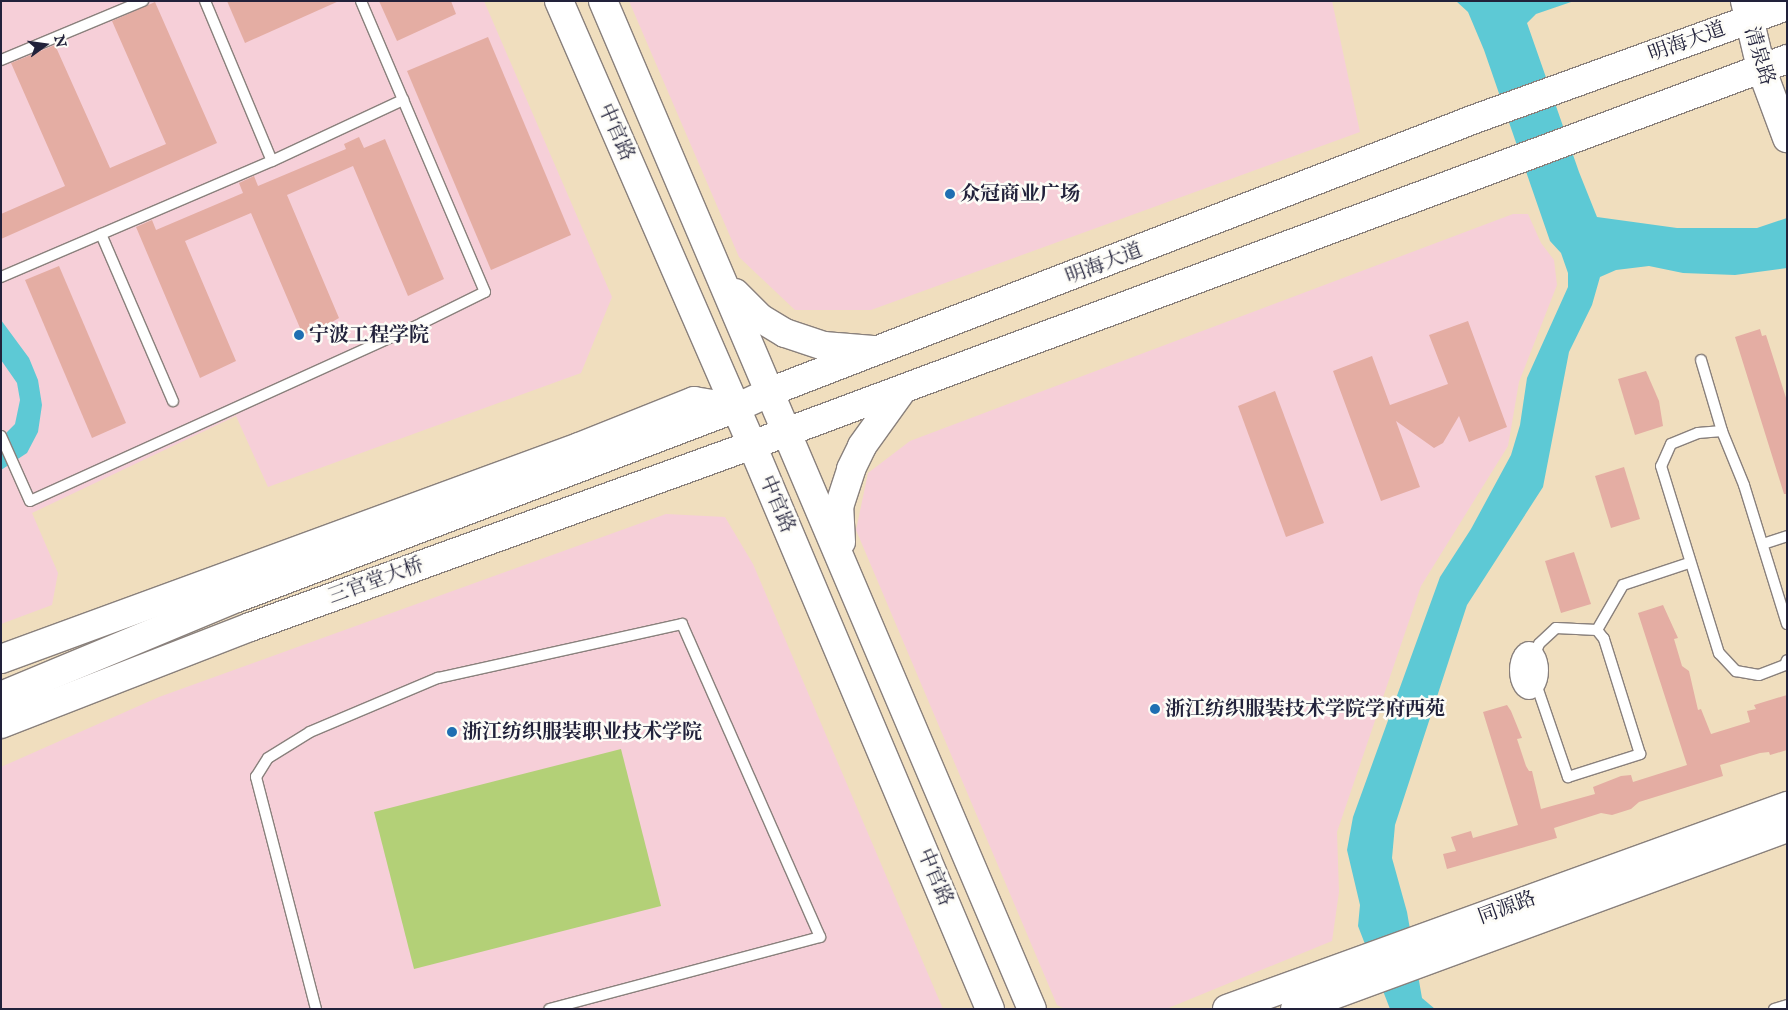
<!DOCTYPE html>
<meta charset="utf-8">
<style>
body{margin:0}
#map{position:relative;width:1788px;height:1010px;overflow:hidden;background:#f0debe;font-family:"IM FELL English","Noto Serif SC",serif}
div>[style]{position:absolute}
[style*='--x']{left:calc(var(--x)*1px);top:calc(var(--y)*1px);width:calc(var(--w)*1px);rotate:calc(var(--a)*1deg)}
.built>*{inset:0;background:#f6cfd8}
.green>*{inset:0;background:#b3d077}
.water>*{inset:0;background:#5dc9d5}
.building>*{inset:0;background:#e4ada3}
.roads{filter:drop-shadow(1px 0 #89807c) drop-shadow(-1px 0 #89807c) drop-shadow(0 1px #89807c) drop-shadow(0 -1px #89807c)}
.lane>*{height:10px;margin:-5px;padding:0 5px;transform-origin:5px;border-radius:5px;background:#fff}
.street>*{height:19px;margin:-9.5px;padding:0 9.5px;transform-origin:9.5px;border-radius:9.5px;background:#fff}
.street>.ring{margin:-9.5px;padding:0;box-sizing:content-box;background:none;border:19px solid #fff;border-radius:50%}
.secondary>*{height:28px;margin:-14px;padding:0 14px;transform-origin:14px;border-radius:14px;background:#fff}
.primary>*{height:28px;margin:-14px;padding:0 14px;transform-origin:14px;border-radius:14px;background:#fff}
.dots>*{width:14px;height:14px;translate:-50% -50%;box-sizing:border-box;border:2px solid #fdfcf7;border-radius:50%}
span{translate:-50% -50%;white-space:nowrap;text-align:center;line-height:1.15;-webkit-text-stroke:5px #fdfcf7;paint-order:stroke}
.street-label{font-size:20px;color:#22223b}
.poi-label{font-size:20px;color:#22223b;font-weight:700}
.left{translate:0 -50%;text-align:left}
.frame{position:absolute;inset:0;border:2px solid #22223b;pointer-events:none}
.north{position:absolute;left:20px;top:20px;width:50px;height:50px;-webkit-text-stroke:4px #fdfcf7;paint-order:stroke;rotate:76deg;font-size:14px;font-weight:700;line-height:20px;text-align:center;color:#22223b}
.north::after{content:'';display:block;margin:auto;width:18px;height:22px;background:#22223b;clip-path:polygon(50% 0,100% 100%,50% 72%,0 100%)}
</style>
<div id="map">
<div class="built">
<i style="clip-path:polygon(1px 1px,484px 1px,612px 297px,581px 373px,268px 487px,236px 416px,32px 513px,58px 573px,52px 605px,1px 624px)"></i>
<i style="clip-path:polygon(629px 1px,1332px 1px,1360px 132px,871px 310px,795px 310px,739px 257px)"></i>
<i style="clip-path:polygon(1513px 214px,1528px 214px,1541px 243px,1554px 260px,1557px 285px,1519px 382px,1508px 446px,1421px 586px,1337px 832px,1339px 892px,1332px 941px,1166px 1009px,1065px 1009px,1057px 1005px,856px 530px,868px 473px,910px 441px)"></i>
<i style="clip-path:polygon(666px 514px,725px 517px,753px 564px,943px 1009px,1px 1009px,1px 767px,159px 697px)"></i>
</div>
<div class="green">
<i style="clip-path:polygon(621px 749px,661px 906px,414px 969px,374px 812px)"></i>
</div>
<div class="water">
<i style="clip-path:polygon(1456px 1px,1574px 1px,1536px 14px,1527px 23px,1579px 172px,1597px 217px,1677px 228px,1757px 228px,1787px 218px,1787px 268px,1735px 275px,1683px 273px,1649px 266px,1616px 270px,1600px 277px,1592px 305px,1569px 352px,1543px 487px,1467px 605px,1395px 825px,1392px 858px,1407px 912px,1422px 998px,1435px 1009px,1390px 1009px,1358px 926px,1360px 905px,1347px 850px,1353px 817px,1440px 577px,1471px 529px,1511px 455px,1520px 425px,1527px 378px,1568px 287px,1568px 273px,1561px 253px,1550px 241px,1484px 50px,1468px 12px)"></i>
<i style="clip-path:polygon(1px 320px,29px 358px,38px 380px,42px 405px,38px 432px,27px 453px,1px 470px,1px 438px,15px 424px,20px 400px,17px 383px,1px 360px)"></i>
</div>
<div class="building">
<i style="clip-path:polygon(227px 1px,339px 1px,245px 43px)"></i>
<i style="clip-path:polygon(379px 1px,451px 1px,456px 14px,397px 41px)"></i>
<i style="clip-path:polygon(155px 2px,217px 143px,1px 239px,1px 214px,65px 186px,11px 63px,55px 45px,110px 168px,166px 144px,112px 21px)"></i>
<i style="clip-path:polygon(488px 37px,571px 235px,491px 270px,407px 71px)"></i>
<i style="clip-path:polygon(359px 137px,364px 148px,385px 139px,444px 279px,408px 296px,353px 166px,287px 195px,339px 318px,332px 322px,303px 335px,251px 213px,185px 241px,236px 361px,200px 378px,136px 227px,152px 220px,156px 230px,243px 193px,239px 183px,254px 176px,258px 186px,346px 149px,344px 144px)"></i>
<i style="clip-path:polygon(59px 266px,126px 423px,92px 438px,25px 280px)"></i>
<i style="clip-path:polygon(1468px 321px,1507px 427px,1469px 442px,1459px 416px,1443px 443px,1434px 448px,1396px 421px,1420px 487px,1381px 501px,1333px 371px,1372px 356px,1390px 405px,1448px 384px,1429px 335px)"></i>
<i style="clip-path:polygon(1760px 329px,1762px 336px,1766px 335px,1787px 401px,1787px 494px,1784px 494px,1735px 337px)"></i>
<i style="clip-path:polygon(1646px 371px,1659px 401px,1663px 426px,1635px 435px,1618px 379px)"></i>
<i style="clip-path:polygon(1275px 391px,1324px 523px,1286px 537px,1238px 406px)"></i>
<i style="clip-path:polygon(1624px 467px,1640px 519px,1611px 528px,1595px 476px)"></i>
<i style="clip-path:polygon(1574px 552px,1591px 604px,1561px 613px,1545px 561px)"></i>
<i style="clip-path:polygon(1663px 605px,1678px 638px,1674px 639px,1682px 666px,1689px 671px,1698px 710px,1701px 709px,1711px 734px,1750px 722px,1747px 711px,1756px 709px,1754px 705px,1787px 695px,1787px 750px,1770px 755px,1769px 752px,1760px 753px,1720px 765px,1723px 776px,1639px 802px,1631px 809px,1612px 815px,1601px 813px,1554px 828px,1557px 838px,1447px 869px,1443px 854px,1456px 851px,1451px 837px,1471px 831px,1473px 838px,1518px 825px,1483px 712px,1507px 705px,1511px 711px,1522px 738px,1517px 739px,1526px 766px,1529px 771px,1532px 771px,1541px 809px,1595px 794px,1593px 787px,1621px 776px,1631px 775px,1633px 782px,1687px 765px,1638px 613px)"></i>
</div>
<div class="roads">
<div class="lane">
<i style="--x:205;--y:1;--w:173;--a:67.3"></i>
<i style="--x:1;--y:60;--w:154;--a:-22.6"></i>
<i style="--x:101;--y:234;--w:182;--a:66.7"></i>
<i style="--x:1;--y:277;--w:295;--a:-23.2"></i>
<i style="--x:272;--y:161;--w:145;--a:-25"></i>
<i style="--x:1701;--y:360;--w:74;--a:73.5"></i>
<i style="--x:1;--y:436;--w:71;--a:66"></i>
<i style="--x:30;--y:501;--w:431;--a:-24.4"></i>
<i style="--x:422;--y:323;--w:70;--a:-26.2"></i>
<i style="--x:485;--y:292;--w:316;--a:-113.1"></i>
<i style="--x:1763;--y:544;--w:25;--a:-18"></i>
<i style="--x:1787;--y:624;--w:145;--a:-107.2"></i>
<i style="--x:1744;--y:485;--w:58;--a:-112.2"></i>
<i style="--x:1722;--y:431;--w:24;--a:175"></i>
<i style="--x:1698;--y:433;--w:29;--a:158"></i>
<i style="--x:1671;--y:444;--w:24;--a:114"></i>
<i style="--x:1661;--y:466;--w:196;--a:72.8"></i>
<i style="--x:1719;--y:653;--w:25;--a:47"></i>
<i style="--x:1736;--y:671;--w:23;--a:10"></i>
<i style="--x:1759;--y:675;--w:28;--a:-21"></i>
<i style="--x:1785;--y:665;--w:5;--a:-68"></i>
<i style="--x:1597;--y:630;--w:41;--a:-177.2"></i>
<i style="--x:1556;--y:628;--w:23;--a:137"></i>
<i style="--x:1539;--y:644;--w:17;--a:111"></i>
<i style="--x:1533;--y:660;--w:15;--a:90"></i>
<i style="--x:1533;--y:675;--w:108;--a:71.1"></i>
<i style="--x:1568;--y:777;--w:76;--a:-17.7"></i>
<i style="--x:1640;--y:754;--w:121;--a:-107.4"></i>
<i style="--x:1604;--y:639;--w:11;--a:-128"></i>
<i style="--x:1597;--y:630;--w:52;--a:-60"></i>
<i style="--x:1623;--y:585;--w:70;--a:-18.4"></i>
<i style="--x:316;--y:1009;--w:240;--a:-104.5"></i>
<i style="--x:256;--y:777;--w:22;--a:-58"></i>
<i style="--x:268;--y:758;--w:49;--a:-31.8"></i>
<i style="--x:310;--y:732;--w:139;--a:-22.9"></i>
<i style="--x:438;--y:678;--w:250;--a:-12.5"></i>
<i style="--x:682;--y:624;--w:342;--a:66.2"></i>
<i style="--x:820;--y:937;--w:280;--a:165.1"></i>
<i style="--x:1774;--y:1009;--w:14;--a:-17"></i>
</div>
<div class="street">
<i class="ring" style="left:1519px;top:651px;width:-5px;height:-5px"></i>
</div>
<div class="secondary">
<i style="--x:1745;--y:1;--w:69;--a:76.6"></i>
<i style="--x:1761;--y:68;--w:75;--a:69.6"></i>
<i style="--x:1;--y:659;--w:616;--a:-20.14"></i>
<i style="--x:579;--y:447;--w:124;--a:-21.8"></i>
<i style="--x:694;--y:401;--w:43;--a:9.5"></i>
<i style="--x:1227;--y:1009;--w:596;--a:-19.93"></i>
<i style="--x:1295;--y:1009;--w:524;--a:-20.2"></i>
</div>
<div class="primary">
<i style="--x:559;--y:1;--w:484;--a:66.5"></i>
<i style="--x:752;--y:445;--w:612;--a:67.12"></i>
<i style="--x:603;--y:1;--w:1095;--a:66.95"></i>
<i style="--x:735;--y:293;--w:35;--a:45"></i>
<i style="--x:760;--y:318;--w:29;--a:31"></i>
<i style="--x:785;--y:333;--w:41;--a:18.4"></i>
<i style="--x:824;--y:346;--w:49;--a:4.7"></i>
<i style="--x:841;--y:542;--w:35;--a:-93"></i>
<i style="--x:839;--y:507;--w:40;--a:-72"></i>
<i style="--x:851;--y:469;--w:25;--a:-64"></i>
<i style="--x:862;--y:446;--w:70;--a:-54.3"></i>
<i style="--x:1;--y:696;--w:256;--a:-22.6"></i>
<i style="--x:237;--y:598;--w:534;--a:-20.84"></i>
<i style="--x:736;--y:408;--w:40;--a:-25"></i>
<i style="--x:772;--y:391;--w:751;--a:-21.16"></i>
<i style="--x:1472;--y:120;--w:335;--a:-19.9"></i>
<i style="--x:1;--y:724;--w:267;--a:-21.3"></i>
<i style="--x:250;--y:627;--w:534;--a:-19.93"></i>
<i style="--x:752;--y:445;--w:1105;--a:-20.45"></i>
</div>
</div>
<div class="dots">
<i style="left:950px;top:194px;background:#1f6fb2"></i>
<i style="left:299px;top:335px;background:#1f6fb2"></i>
<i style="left:1155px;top:709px;background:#1f6fb2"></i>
<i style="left:452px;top:732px;background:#1f6fb2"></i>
</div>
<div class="street-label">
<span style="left:1687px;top:42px;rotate:-20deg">明海大道</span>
<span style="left:1759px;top:56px;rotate:73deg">清泉路</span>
<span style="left:616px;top:132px;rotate:66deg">中官路</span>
<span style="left:1104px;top:264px;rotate:-21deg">明海大道</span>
<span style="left:777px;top:504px;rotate:67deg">中官路</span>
<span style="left:376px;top:581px;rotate:-20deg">三官堂大桥</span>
<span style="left:935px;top:877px;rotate:67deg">中官路</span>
<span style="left:1507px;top:908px;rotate:-20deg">同源路</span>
</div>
<div class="poi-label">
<span class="left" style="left:960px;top:194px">众冠商业广场</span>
<span class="left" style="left:309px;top:335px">宁波工程学院</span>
<span class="left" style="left:1165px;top:709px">浙江纺织服装技术学院学府西苑</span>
<span class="left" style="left:462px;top:732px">浙江纺织服装职业技术学院</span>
</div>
<div class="frame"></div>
<div class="north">N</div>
</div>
